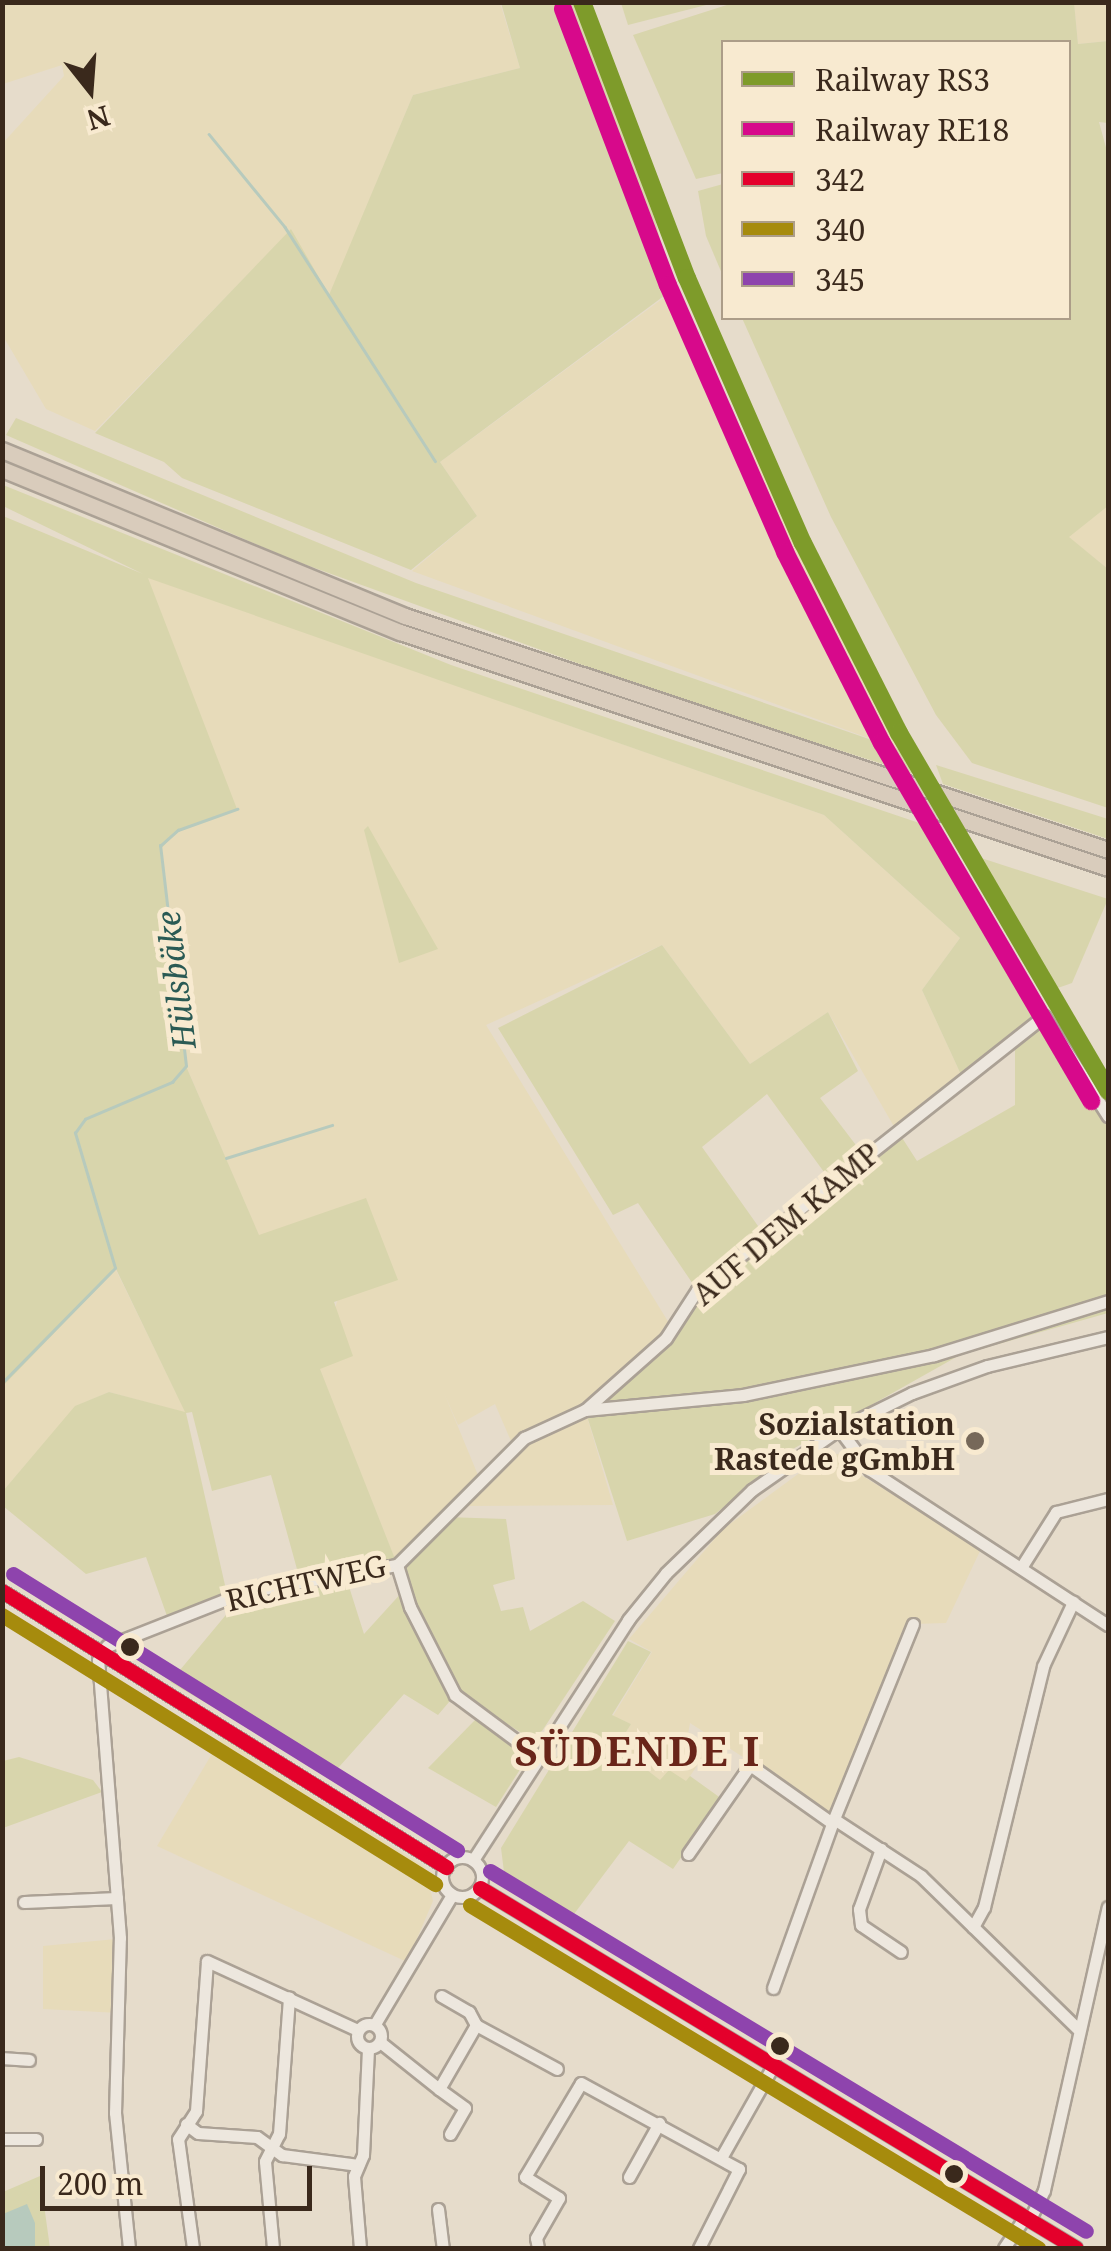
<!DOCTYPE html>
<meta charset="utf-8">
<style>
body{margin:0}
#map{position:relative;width:1111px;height:2251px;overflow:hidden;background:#e6dccb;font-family:"Noto Serif",serif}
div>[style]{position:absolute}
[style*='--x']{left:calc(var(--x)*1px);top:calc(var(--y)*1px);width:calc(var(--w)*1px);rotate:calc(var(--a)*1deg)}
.farmland>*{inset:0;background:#e7dbba}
.green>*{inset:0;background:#d8d5ac}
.water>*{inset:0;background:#b7cabd}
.stream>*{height:2.5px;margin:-1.25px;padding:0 1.25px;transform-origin:1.25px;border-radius:1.25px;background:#b7cabd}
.roads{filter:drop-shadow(2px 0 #aba195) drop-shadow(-2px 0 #aba195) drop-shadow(0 2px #aba195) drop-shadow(0 -2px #aba195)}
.minor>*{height:11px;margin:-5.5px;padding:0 5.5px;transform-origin:5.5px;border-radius:5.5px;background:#ede7de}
.minor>.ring{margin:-5.5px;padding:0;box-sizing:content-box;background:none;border:11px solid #ede7de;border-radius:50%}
.highway>*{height:15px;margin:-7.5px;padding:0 7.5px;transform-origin:7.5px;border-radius:7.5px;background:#d9ccbc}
.bus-1>*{height:15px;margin:-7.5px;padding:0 7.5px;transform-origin:7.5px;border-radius:7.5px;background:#e4002b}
.bus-2>*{height:15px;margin:-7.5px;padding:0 7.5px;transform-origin:7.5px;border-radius:7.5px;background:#a68b0d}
.bus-3>*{height:15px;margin:-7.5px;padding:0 7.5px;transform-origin:7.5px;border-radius:7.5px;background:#8e44ad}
.rail-1>*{height:18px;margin:-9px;padding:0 9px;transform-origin:9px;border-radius:9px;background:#7e9b2a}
.rail-2>*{height:18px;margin:-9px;padding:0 9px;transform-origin:9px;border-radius:9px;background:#d7098b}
.dots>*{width:28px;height:28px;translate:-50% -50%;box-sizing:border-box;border:5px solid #f8ead0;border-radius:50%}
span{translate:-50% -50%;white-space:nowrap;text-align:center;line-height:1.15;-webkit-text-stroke:10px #f8ead0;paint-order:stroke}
.street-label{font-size:30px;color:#3a291c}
.poi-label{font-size:30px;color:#3a291c;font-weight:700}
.right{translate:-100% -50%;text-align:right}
.water-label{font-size:32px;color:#2a5a54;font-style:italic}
.district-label{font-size:40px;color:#692519;font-weight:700;letter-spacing:2.5px}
.frame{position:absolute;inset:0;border:5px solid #3a291c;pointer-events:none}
.legend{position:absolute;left:721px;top:40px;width:350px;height:280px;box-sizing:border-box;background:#f8ead0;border:2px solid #ac9d88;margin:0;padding:12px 18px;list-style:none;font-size:30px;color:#3a291c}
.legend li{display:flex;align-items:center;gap:20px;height:50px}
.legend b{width:50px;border:2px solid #ac9d88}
.north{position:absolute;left:40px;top:40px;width:100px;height:100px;-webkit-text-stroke:8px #f8ead0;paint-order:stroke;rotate:163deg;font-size:28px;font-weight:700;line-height:40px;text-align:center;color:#3a291c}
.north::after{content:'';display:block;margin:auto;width:35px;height:45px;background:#3a291c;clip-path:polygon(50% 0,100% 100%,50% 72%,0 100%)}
.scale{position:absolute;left:40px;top:2166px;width:272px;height:45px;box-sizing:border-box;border:5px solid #3a291c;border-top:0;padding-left:12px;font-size:30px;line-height:35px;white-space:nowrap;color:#3a291c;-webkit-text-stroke:8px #f8ead0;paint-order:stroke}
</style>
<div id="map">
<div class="farmland">
<i style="clip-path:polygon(3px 3px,500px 3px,520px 68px,413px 95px,329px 297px,291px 230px,95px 431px,46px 409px,3px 336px,2px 144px,64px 76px,62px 65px,3px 84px)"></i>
<i style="clip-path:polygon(1074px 3px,1108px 3px,1108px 41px,1078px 44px)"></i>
<i style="clip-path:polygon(673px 291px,901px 750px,412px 571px,477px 516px,440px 462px)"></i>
<i style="clip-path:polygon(1108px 506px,1108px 569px,1068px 537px)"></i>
<i style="clip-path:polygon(evenodd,147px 577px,824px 815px,960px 938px,922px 990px,963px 1079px,896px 1130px,828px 1012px,750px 1064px,662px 945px,486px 1025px,672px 1328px,585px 1410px,613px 1505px,455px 1506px,397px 1565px,319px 1368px,365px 1199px,259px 1236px,186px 1066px,159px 850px,178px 830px,236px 809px,147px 577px,444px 1393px,458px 1425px,495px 1404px,514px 1448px,480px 1480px,444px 1393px)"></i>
<i style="clip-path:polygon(115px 1268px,186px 1413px,109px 1392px,76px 1406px,3px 1491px,3px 1386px)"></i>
<i style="clip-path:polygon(839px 1454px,861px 1475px,981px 1549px,946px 1623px,913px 1624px,832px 1814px,690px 1723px,687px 1740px,705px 1754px,686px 1782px,661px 1781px,617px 1747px,631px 1724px,613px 1716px,652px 1652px,629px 1639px,723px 1529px,824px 1455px)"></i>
<i style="clip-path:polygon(222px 1737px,425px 1867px,433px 1901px,407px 1962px,157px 1846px)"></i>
<i style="clip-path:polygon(116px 1939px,119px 2013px,43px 2009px,43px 1946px)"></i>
</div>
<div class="green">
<i style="clip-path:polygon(1074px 2px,1078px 44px,1108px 41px,1108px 123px,1099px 122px,1108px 155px,1108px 506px,1069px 537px,1108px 569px,1108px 808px,972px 763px,936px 715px,831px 517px,742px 318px,1068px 318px,1068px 42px,724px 42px,723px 173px,696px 179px,633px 35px,733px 3px)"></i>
<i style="clip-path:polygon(501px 3px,577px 3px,656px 223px,672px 290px,440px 462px,477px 516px,411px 570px,182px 478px,164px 462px,95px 433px,291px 229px,329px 295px,413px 95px,520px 68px)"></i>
<i style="clip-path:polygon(621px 3px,621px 2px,714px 3px,628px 25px)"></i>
<i style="clip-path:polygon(723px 184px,724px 184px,723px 276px,706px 236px,698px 191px)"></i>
<i style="clip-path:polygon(16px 418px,416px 583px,901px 750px,914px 774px,660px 693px,290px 559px,6px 435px)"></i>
<i style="clip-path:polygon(evenodd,3px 485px,451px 665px,943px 831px,1044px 1015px,1108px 1112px,1108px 1313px,960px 1355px,793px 1449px,756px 1460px,793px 1451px,715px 1514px,627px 1541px,585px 1410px,666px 1338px,697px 1290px,638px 1203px,613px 1215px,498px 1028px,662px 945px,750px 1064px,828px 1012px,858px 1071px,820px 1098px,865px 1157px,832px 1183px,767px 1094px,702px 1147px,763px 1233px,712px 1279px,899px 1133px,917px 1161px,1015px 1105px,1015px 1039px,963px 1079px,922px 990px,960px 938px,824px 815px,148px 578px,237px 809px,178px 830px,160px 850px,186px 1066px,259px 1235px,366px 1198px,398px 1280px,334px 1302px,353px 1356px,320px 1369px,397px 1564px,445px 1517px,506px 1519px,515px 1579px,493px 1585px,501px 1611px,523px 1607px,530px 1631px,583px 1601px,615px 1621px,542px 1731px,528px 1737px,459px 1694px,416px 1606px,410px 1607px,455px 1695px,438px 1715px,404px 1694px,331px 1776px,170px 1682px,245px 1592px,300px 1580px,271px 1475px,212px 1491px,192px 1412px,186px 1413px,227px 1594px,167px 1616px,146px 1557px,86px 1574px,3px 1506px,3px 1491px,75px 1406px,109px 1392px,185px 1412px,116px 1269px,3px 1386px,3px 516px,143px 574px,3px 506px,3px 485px,397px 1566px,404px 1590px,364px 1634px,345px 1574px,397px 1566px)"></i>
<i style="clip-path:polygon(936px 765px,1108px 819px,1108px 839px,943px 784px)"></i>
<i style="clip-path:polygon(368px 826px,438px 949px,399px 963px,364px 830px)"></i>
<i style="clip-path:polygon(975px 856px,1108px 899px,1072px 983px,1052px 990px)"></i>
<i style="clip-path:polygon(628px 1641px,651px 1652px,612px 1715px,631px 1724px,617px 1747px,660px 1780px,669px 1770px,686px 1781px,690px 1776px,722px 1799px,673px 1869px,629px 1841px,568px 1922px,505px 1880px,501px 1848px)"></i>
<i style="clip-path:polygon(476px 1719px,528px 1757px,496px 1807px,428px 1768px)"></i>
<i style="clip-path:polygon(19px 1757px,93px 1780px,102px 1792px,3px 1828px,3px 1761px)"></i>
<i style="clip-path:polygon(40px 2176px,50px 2248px,35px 2248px,33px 2239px,3px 2214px,3px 2192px)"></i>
</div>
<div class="water">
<i style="clip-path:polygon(27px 2204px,35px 2223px,35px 2248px,3px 2248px,3px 2214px)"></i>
</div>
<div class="stream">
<i style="--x:209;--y:134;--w:120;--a:50.7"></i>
<i style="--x:285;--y:227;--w:278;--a:57.3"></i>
<i style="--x:226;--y:1158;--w:111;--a:-17.3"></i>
<i style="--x:2;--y:1383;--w:161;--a:-45.5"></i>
<i style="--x:115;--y:1268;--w:141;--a:-106.5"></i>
<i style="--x:75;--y:1133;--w:17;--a:-54"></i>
<i style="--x:85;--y:1119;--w:95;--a:-23"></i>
<i style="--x:172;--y:1082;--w:21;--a:-49"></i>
<i style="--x:186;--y:1066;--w:222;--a:-96.7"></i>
<i style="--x:160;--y:846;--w:24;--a:-42"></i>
<i style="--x:178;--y:830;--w:63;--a:-19.6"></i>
</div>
<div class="roads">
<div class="minor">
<i style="--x:585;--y:1410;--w:159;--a:-5.4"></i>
<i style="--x:743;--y:1395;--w:195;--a:-11.8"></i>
<i style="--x:934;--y:1355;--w:182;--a:-17.2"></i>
<i style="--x:839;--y:1429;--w:51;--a:52.9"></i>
<i style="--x:870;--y:1470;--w:284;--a:33.1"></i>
<i style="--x:397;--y:1565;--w:44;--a:72.8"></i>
<i style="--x:410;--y:1607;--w:99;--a:62.9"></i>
<i style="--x:455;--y:1695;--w:102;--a:36.6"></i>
<i style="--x:1022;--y:1566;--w:64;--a:-57.8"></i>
<i style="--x:1056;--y:1512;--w:54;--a:-14"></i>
<i style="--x:2;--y:1591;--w:523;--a:31.87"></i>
<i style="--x:913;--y:1624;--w:210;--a:112.1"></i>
<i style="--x:834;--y:1819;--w:104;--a:33.2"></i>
<i style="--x:921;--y:1876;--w:218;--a:44.3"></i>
<i style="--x:881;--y:1849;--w:64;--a:110.1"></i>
<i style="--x:859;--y:1909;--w:16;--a:83"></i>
<i style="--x:861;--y:1925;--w:48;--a:34"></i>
<i style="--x:688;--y:1854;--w:108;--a:-55.1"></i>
<i style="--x:750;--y:1765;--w:100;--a:35.3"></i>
<i class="ring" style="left:442px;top:1857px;width:29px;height:29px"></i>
<i style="--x:473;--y:1860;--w:286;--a:-57.1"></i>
<i style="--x:628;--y:1620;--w:60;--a:-51"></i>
<i style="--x:666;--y:1573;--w:120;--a:-44"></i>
<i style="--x:752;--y:1490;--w:106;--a:-35"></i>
<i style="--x:839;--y:1429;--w:81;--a:-26.3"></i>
<i style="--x:912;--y:1393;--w:80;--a:-19.8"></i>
<i style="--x:987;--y:1366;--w:124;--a:-13.5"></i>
<i style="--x:480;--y:1888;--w:696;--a:31.13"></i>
<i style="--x:24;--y:1902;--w:93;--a:-2.5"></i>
<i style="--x:973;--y:1927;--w:23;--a:-61"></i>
<i style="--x:984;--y:1907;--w:248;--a:-76.2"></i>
<i style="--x:1043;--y:1666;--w:71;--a:-64.9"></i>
<i style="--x:773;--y:1988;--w:180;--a:-70.2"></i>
<i class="ring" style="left:357px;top:2024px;width:13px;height:13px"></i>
<i style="--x:375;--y:2024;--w:150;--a:-59.2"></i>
<i style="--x:476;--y:2025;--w:92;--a:28.5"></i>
<i style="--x:380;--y:2042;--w:75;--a:38.5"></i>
<i style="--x:439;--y:2089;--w:74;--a:-60"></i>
<i style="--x:476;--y:2025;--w:15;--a:-118"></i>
<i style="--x:469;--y:2012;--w:32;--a:-150"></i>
<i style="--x:2;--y:2058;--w:27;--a:4"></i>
<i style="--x:439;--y:2089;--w:32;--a:36"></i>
<i style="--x:465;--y:2108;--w:30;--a:120"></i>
<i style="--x:186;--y:2124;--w:15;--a:37"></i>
<i style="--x:198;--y:2133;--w:59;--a:3.9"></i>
<i style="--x:257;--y:2137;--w:31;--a:36"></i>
<i style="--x:282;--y:2155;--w:77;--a:7.5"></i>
<i style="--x:2;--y:2139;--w:34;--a:0"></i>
<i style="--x:722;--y:2156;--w:106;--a:-60.5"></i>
<i style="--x:629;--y:2177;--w:62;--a:-60.9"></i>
<i style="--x:438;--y:2209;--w:39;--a:83"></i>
<i style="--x:1029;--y:2221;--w:34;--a:-64"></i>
<i style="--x:1044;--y:2190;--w:290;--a:-77.3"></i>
<i style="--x:129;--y:2248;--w:136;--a:-95.9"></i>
<i style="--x:115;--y:2113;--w:175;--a:-88.4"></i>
<i style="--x:120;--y:1938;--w:279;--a:-94.5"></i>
<i style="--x:98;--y:1660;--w:17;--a:-57"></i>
<i style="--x:107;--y:1646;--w:148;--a:-21.4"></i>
<i style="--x:245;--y:1592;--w:154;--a:-10.1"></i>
<i style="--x:397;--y:1565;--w:180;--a:-45"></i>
<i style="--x:524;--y:1438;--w:67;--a:-24.7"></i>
<i style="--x:585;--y:1410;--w:108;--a:-41.6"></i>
<i style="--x:666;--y:1338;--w:57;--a:-57.1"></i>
<i style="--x:697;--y:1290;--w:442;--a:-38.3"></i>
<i style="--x:1044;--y:1016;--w:119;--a:57.4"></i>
<i style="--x:193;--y:2248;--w:110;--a:-97.8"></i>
<i style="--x:178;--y:2139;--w:33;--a:-57"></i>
<i style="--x:196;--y:2111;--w:150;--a:-85.8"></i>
<i style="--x:207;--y:1961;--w:166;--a:24.6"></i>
<i style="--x:273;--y:2248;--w:87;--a:-95.3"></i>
<i style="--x:265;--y:2161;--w:30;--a:-63"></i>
<i style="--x:279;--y:2134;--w:137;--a:-85.8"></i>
<i style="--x:360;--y:2248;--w:72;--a:-94.8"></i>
<i style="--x:354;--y:2176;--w:23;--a:-67"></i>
<i style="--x:363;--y:2155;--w:107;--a:-87.3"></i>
<i style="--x:538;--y:2248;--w:10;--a:-101"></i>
<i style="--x:536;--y:2238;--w:46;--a:-60.1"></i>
<i style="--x:559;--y:2198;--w:40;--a:-148"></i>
<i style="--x:525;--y:2177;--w:109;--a:-59.2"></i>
<i style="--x:581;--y:2083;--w:180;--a:28.6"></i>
<i style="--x:739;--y:2169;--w:89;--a:116.9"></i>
<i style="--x:1004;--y:2248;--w:36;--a:-56"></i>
</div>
<div class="highway">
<i style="--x:2;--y:450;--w:436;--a:22.4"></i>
<i style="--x:405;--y:616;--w:741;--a:18.41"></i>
<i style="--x:2;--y:469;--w:430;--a:22.3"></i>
<i style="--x:400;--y:632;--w:746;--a:18.43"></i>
</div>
</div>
<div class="bus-1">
<i style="--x:2;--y:1591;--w:523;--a:31.87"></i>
<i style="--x:480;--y:1888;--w:696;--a:31.13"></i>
</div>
<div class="bus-2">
<i style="--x:2;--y:1615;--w:510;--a:31.85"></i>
<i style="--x:470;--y:1905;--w:664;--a:31.13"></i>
</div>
<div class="bus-3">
<i style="--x:13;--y:1574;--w:523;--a:31.87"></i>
<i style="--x:490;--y:1871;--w:696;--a:31.13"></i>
</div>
<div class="rail-1">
<i style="--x:582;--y:2;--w:295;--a:69.2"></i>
<i style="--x:687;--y:278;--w:289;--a:66.4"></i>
<i style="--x:803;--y:543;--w:213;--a:63.2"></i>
<i style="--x:899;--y:733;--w:415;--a:59.7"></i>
</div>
<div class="rail-2">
<i style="--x:563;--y:9;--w:295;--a:69.2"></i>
<i style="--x:668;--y:285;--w:292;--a:66.3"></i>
<i style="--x:785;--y:552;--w:214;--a:63.1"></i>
<i style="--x:882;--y:743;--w:415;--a:59.7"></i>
</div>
<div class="dots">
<i style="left:975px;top:1441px;background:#766859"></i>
<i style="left:130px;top:1647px;background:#3a291c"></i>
<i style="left:780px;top:2046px;background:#3a291c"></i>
<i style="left:954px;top:2174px;background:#3a291c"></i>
</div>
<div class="street-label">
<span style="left:786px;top:1224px;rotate:-40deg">AUF DEM KAMP</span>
<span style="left:306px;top:1583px;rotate:-13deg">RICHTWEG</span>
</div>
<div class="poi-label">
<span class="right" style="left:955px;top:1441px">Sozialstation<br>Rastede gGmbH</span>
</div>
<div class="water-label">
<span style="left:176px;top:980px;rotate:-97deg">Hülsbäke</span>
</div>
<div class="district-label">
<span style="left:638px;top:1751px">SÜDENDE I</span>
</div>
<div class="frame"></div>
<ul class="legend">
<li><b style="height:12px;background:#7e9b2a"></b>Railway RS3</li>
<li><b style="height:12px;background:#d7098b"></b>Railway RE18</li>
<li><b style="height:12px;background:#e4002b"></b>342</li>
<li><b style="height:12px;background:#a68b0d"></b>340</li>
<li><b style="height:12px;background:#8e44ad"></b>345</li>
</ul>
<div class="north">N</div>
<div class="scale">200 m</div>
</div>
